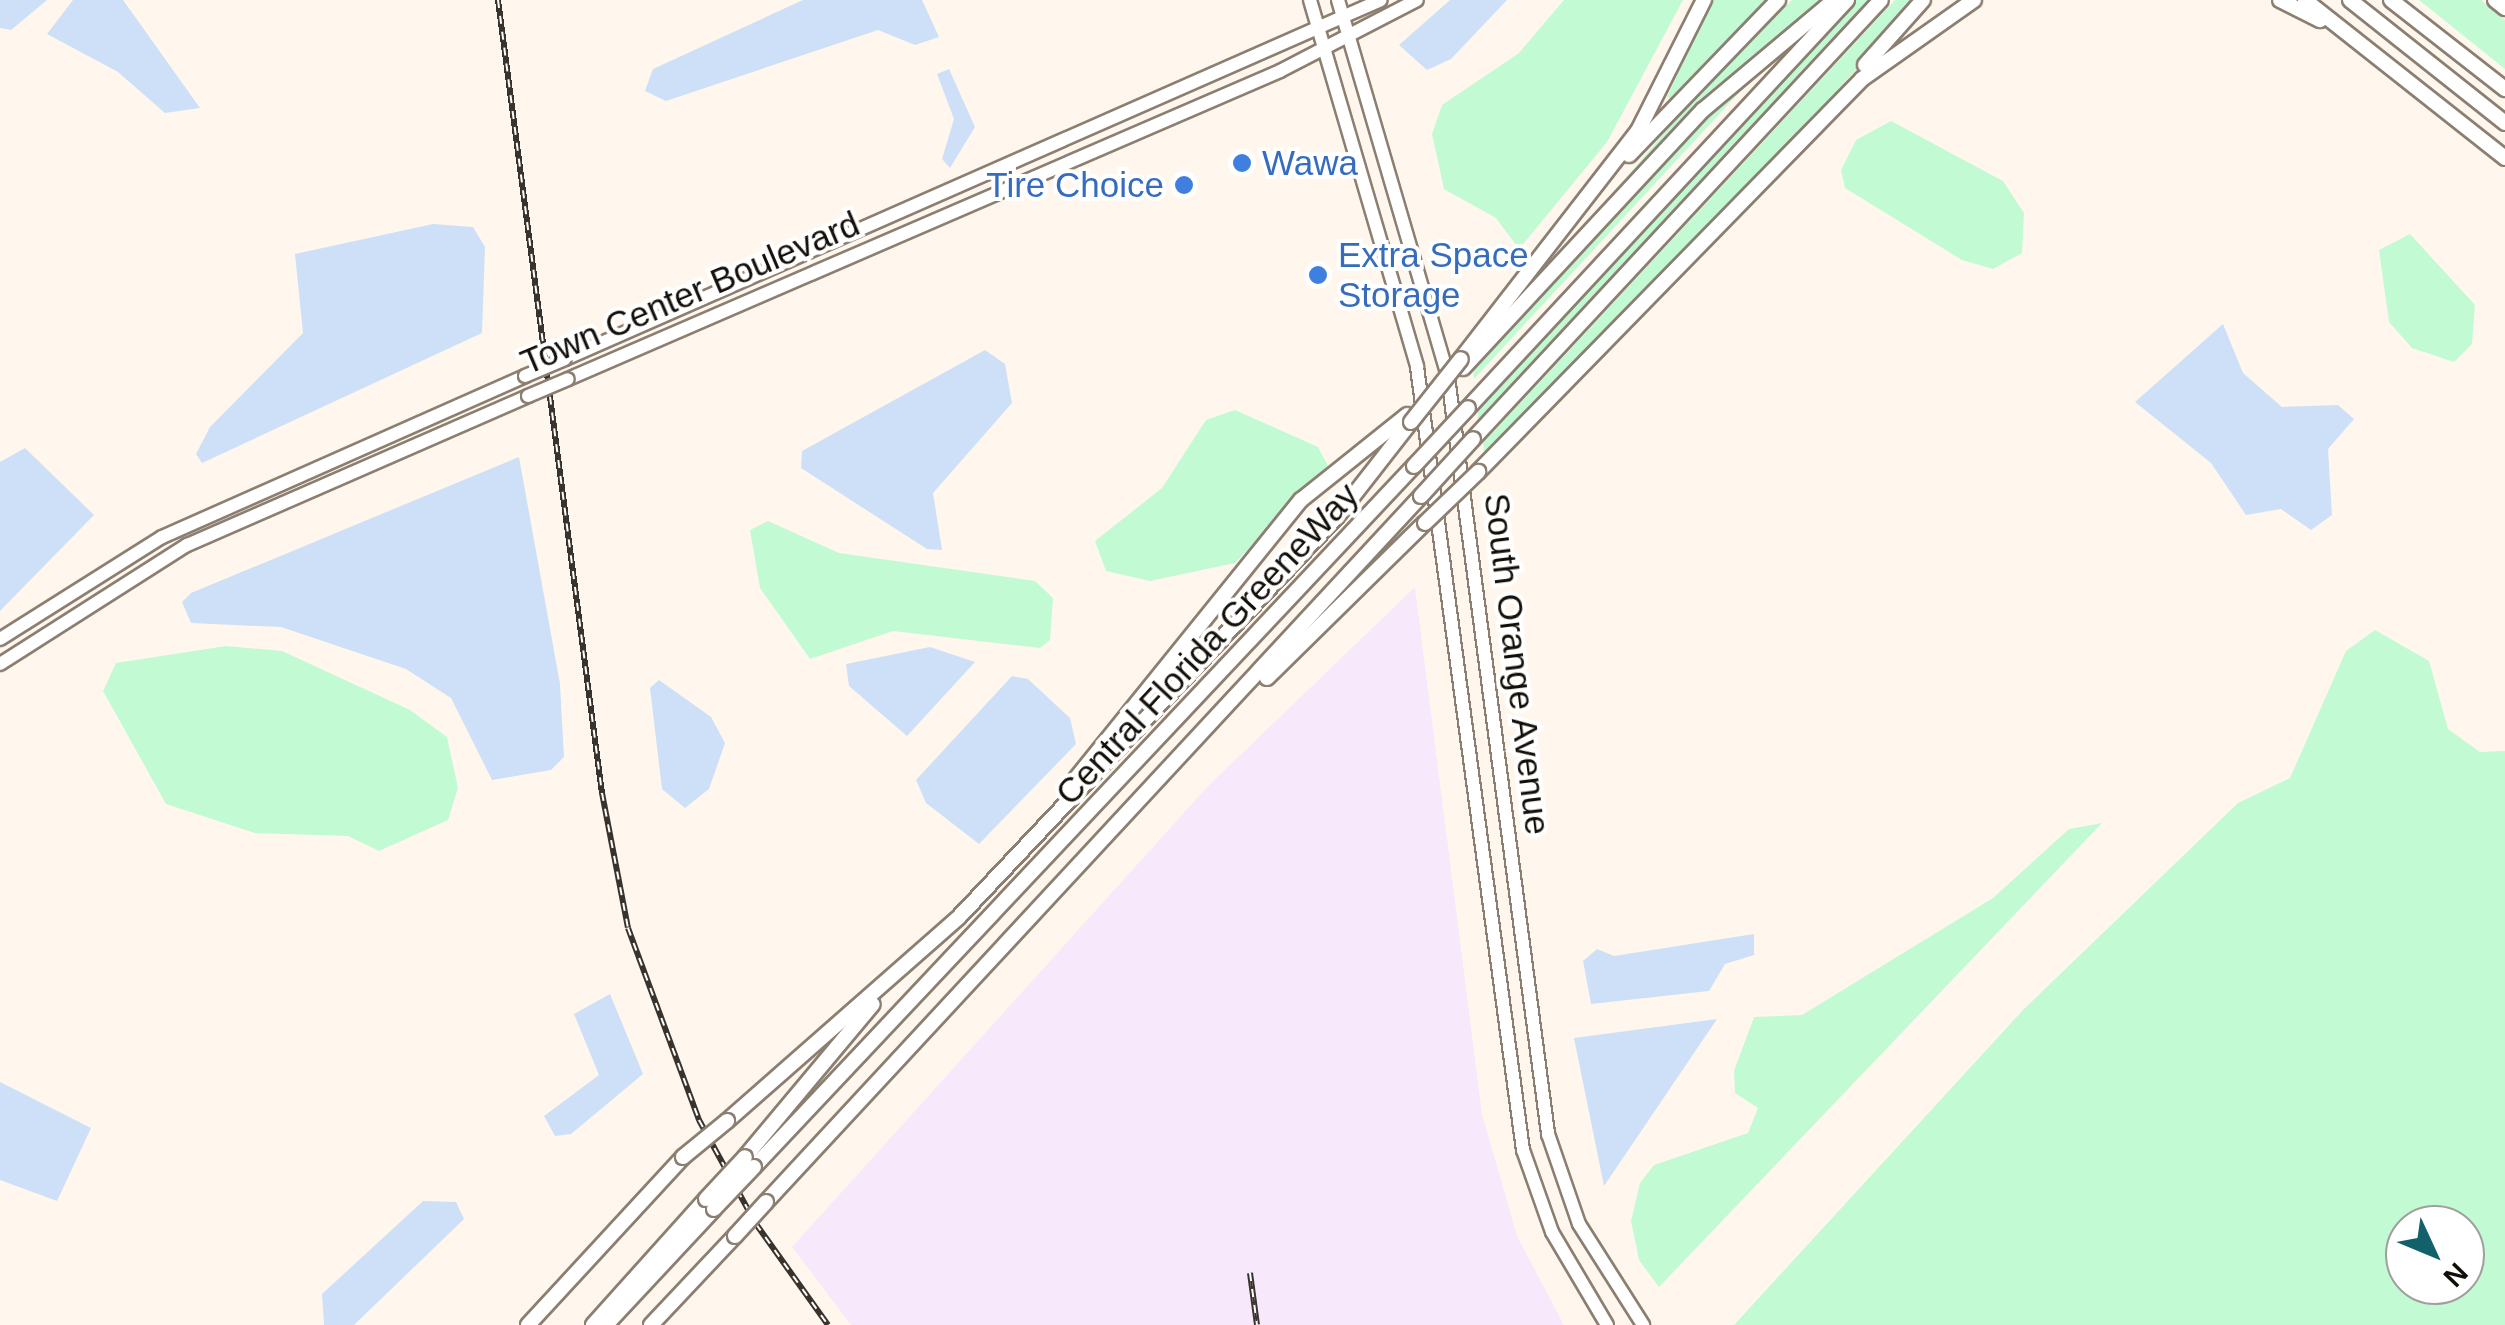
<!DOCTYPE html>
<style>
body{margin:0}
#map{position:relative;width:2505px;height:1325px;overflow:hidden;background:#fff7ed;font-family:Arial,sans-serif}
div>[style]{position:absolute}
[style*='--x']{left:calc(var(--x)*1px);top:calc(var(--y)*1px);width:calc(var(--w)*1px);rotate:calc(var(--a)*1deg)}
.industrial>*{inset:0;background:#f8e8fb}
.green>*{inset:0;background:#c2fad4}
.water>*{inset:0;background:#cde0f7}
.roads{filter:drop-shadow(2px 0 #8b7f71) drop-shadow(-2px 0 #8b7f71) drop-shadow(0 2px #8b7f71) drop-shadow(0 -2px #8b7f71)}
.major>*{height:12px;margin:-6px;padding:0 6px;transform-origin:6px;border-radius:6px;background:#fff}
.highway>*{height:14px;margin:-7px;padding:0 7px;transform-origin:7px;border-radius:7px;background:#fff}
.rail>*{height:6px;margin-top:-3px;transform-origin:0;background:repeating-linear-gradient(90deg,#fff 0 8px,#38342d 0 16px);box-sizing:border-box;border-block:2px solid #38342d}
.bridges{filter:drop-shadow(2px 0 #8b7f71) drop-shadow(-2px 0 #8b7f71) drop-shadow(0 2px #8b7f71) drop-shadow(0 -2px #8b7f71)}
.major-bridge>*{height:12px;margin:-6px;padding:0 6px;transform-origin:6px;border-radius:6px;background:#fff}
.highway-bridge>*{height:14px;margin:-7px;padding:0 7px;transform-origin:7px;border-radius:7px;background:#fff}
.dots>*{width:28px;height:28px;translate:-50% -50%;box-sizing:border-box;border:5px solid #fff;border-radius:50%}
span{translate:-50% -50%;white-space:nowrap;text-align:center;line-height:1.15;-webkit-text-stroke:8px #fff;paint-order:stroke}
.shop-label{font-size:35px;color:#366cbe}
.left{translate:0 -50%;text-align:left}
.right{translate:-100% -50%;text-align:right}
.street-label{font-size:35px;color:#120e08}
.north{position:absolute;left:2385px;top:1205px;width:100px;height:100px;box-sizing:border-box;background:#fff;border:2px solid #a09f9c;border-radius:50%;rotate:134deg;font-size:28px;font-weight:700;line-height:40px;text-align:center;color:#120e08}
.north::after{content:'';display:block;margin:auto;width:35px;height:45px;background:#11606a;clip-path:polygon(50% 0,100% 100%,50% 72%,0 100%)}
</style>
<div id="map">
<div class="industrial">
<i style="clip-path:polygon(1415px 587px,1482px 1114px,1517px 1236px,1564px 1325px,851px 1325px,792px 1247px,1208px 786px)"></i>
</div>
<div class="green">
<i style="clip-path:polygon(1564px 0,1683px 0,1607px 142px,1519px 249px,1496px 218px,1444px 189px,1432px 134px,1442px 105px,1519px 53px)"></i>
<i style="clip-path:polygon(1712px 0,1768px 0,1670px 99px,1667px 97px)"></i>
<i style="clip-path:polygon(1792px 0,1825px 0,1474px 379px,1472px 357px,1716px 73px)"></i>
<i style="clip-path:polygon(1845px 0,1874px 0,1479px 424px,1476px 399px)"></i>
<i style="clip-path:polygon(1895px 0,1919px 0,1703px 239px,1485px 458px,1483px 443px)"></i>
<i style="clip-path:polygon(2419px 0,2481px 0,2505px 20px,2505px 69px)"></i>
<i style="clip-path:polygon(1891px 121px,2003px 181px,2024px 213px,2022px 253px,1993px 269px,1962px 260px,1845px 188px,1841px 170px,1856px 140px)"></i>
<i style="clip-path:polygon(2410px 234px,2475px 305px,2472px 344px,2454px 362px,2412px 348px,2389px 322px,2379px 250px)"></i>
<i style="clip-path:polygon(1235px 410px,1318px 447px,1328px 466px,1235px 563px,1150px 581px,1106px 571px,1095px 541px,1162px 488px,1206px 420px)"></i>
<i style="clip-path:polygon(768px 521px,839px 553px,1035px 581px,1053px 598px,1050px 640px,1040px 648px,893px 631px,810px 659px,760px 588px,750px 530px)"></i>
<i style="clip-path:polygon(evenodd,2375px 630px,2429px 661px,2448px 729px,2480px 752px,2505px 751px,2505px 1325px,1734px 1325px,2023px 1010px,2238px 803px,2290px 778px,2346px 651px,2375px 630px,2465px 1225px,2465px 1285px,2405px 1285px,2405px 1225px,2465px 1225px)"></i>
<i style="clip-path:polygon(226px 646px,282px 651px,410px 710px,447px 737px,458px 788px,448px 820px,379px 851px,348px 836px,255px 833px,166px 804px,103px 691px,116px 663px)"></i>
<i style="clip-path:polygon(2102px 823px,1659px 1287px,1639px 1260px,1631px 1221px,1640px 1183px,1654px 1165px,1748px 1133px,1758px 1108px,1735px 1093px,1734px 1071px,1754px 1017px,1802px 1015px,1993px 898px,2069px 829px)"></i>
</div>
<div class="water">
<i style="clip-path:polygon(0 0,47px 0,11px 30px,0 28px)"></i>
<i style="clip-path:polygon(73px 0,123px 0,200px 108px,165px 113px,118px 72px,47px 34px)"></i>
<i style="clip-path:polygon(803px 0,922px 0,939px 37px,915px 45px,878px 30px,666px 101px,645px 91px,653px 69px)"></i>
<i style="clip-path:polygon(1450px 0,1507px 0,1451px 59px,1427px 70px,1399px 45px)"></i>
<i style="clip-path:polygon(949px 69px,975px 127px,950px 168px,942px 159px,954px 119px,937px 74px)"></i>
<i style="clip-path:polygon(433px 224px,473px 227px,485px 247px,482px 333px,202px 463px,196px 454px,210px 427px,303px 333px,295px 254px)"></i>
<i style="clip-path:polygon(2223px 324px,2243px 373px,2282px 407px,2338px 405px,2354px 419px,2328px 449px,2332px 515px,2311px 530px,2281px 509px,2246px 515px,2211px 463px,2135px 402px)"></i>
<i style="clip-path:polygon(985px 350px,1005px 364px,1012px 403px,933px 493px,942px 550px,927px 549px,801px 468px,802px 451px)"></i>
<i style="clip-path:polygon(25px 448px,94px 515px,0 611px,0 462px)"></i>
<i style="clip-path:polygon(519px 457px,560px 684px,564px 757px,551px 770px,492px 780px,451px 698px,406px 669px,281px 627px,191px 623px,182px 602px,191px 593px)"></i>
<i style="clip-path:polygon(930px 647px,975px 662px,907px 736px,849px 686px,846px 664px)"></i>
<i style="clip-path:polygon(1012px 676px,1028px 679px,1070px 718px,1076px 744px,979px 844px,926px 803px,916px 780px)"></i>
<i style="clip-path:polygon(659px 680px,711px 717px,725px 743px,709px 789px,685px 808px,662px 789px,650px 688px)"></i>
<i style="clip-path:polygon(1754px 934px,1754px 955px,1725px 964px,1709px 991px,1591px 1004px,1583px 961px,1597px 949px,1614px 956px)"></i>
<i style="clip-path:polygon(610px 994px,643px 1074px,571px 1134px,555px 1136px,544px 1116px,599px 1075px,574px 1014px)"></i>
<i style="clip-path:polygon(1717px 1019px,1604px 1186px,1574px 1038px)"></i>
<i style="clip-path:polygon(0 1082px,91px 1128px,57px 1201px,0 1180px)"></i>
<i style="clip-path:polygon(423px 1201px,456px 1202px,464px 1219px,354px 1325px,324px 1325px,322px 1294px)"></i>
</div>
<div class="roads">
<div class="major">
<i style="--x:1310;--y:0;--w:382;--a:73.7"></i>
<i style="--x:1417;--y:367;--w:790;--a:82.29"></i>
<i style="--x:1523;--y:1150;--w:87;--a:70.5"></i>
<i style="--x:1552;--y:1232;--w:108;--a:59.4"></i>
<i style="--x:1338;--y:0;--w:393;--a:73.7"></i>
<i style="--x:1448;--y:377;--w:764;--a:82.47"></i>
<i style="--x:1548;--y:1134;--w:95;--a:71"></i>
<i style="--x:1579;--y:1224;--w:120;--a:57.6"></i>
<i style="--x:565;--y:359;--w:891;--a:-23.75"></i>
<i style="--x:568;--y:379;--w:776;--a:-23.39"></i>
<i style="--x:1280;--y:71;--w:154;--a:-27.4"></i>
<i style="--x:0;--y:639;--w:191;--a:-32.2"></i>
<i style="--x:162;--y:537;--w:397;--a:-23.9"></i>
<i style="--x:0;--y:664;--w:222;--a:-32.5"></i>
<i style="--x:187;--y:545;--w:372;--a:-23.6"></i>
</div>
<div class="highway">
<i style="--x:2280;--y:0;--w:45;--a:26.6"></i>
<i style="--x:2305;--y:0;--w:255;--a:38.3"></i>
<i style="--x:2350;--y:0;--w:198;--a:38.4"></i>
<i style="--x:2391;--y:0;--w:145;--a:38"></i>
<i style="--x:2495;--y:0;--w:13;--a:39"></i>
<i style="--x:1865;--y:65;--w:87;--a:-48.3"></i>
<i style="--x:1629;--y:155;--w:215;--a:-46.1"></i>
<i style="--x:1461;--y:359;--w:289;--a:-52.2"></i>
<i style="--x:1638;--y:131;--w:147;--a:-63.3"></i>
<i style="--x:1463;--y:368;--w:352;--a:-47.1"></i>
<i style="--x:1703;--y:110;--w:171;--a:-40"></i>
<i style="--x:1468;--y:408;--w:557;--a:-47.11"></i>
<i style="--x:1473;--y:439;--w:599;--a:-47.1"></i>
<i style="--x:1478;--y:472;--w:549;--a:-45.66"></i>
<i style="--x:1862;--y:79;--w:137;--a:-35.2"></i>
<i style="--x:1267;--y:678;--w:221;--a:-44.5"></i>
<i style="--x:1070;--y:786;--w:368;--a:-51.1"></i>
<i style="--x:1301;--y:500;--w:136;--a:-38.7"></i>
<i style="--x:727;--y:1121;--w:309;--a:-41.3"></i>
<i style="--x:959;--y:917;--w:554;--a:-46.68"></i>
<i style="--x:1339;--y:514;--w:117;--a:-52"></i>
<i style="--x:745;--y:1157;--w:199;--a:-50.1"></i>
<i style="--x:754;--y:1167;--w:963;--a:-46.73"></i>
<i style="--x:766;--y:1202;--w:963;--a:-47.15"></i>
<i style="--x:528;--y:1325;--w:229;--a:-47.3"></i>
<i style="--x:593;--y:1325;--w:169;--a:-48.1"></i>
<i style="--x:606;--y:1325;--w:158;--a:-47"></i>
<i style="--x:651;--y:1325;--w:122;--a:-46.7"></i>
</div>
</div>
<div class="rail">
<i style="--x:498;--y:0;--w:800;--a:82.53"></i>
<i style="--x:602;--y:793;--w:137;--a:79.1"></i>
<i style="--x:628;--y:928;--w:205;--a:69.7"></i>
<i style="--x:699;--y:1120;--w:119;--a:61.3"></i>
<i style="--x:756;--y:1224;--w:124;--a:54.5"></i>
<i style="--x:1250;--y:1273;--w:52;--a:82.3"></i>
</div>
<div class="bridges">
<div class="major-bridge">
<i style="--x:525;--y:376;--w:43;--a:-23"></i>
<i style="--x:528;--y:396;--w:43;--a:-23"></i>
</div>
<div class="highway-bridge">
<i style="--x:1411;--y:422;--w:80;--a:-51.6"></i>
<i style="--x:1414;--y:466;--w:79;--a:-47"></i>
<i style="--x:1421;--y:496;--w:77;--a:-47.6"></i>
<i style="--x:1425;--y:523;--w:74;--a:-43.9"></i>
<i style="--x:683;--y:1157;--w:57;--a:-39.3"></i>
<i style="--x:706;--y:1199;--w:57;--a:-47.1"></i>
<i style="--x:714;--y:1209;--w:58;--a:-46.4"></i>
<i style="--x:735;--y:1236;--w:46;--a:-47.6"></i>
</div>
</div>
<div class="dots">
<i style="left:1242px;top:163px;background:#3f7fe0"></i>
<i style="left:1184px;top:185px;background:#3f7fe0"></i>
<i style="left:1318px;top:275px;background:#3f7fe0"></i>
</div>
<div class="shop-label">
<span class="left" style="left:1262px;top:163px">Wawa</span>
<span class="right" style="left:1164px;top:185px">Tire Choice</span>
<span class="left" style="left:1338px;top:275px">Extra Space<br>Storage</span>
</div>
<div class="street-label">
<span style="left:690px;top:293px;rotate:-23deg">Town Center Boulevard</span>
<span style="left:1207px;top:644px;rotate:-47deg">Central Florida GreeneWay</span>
<span style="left:1517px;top:664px;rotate:83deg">South Orange Avenue</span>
</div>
<div class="north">N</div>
</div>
